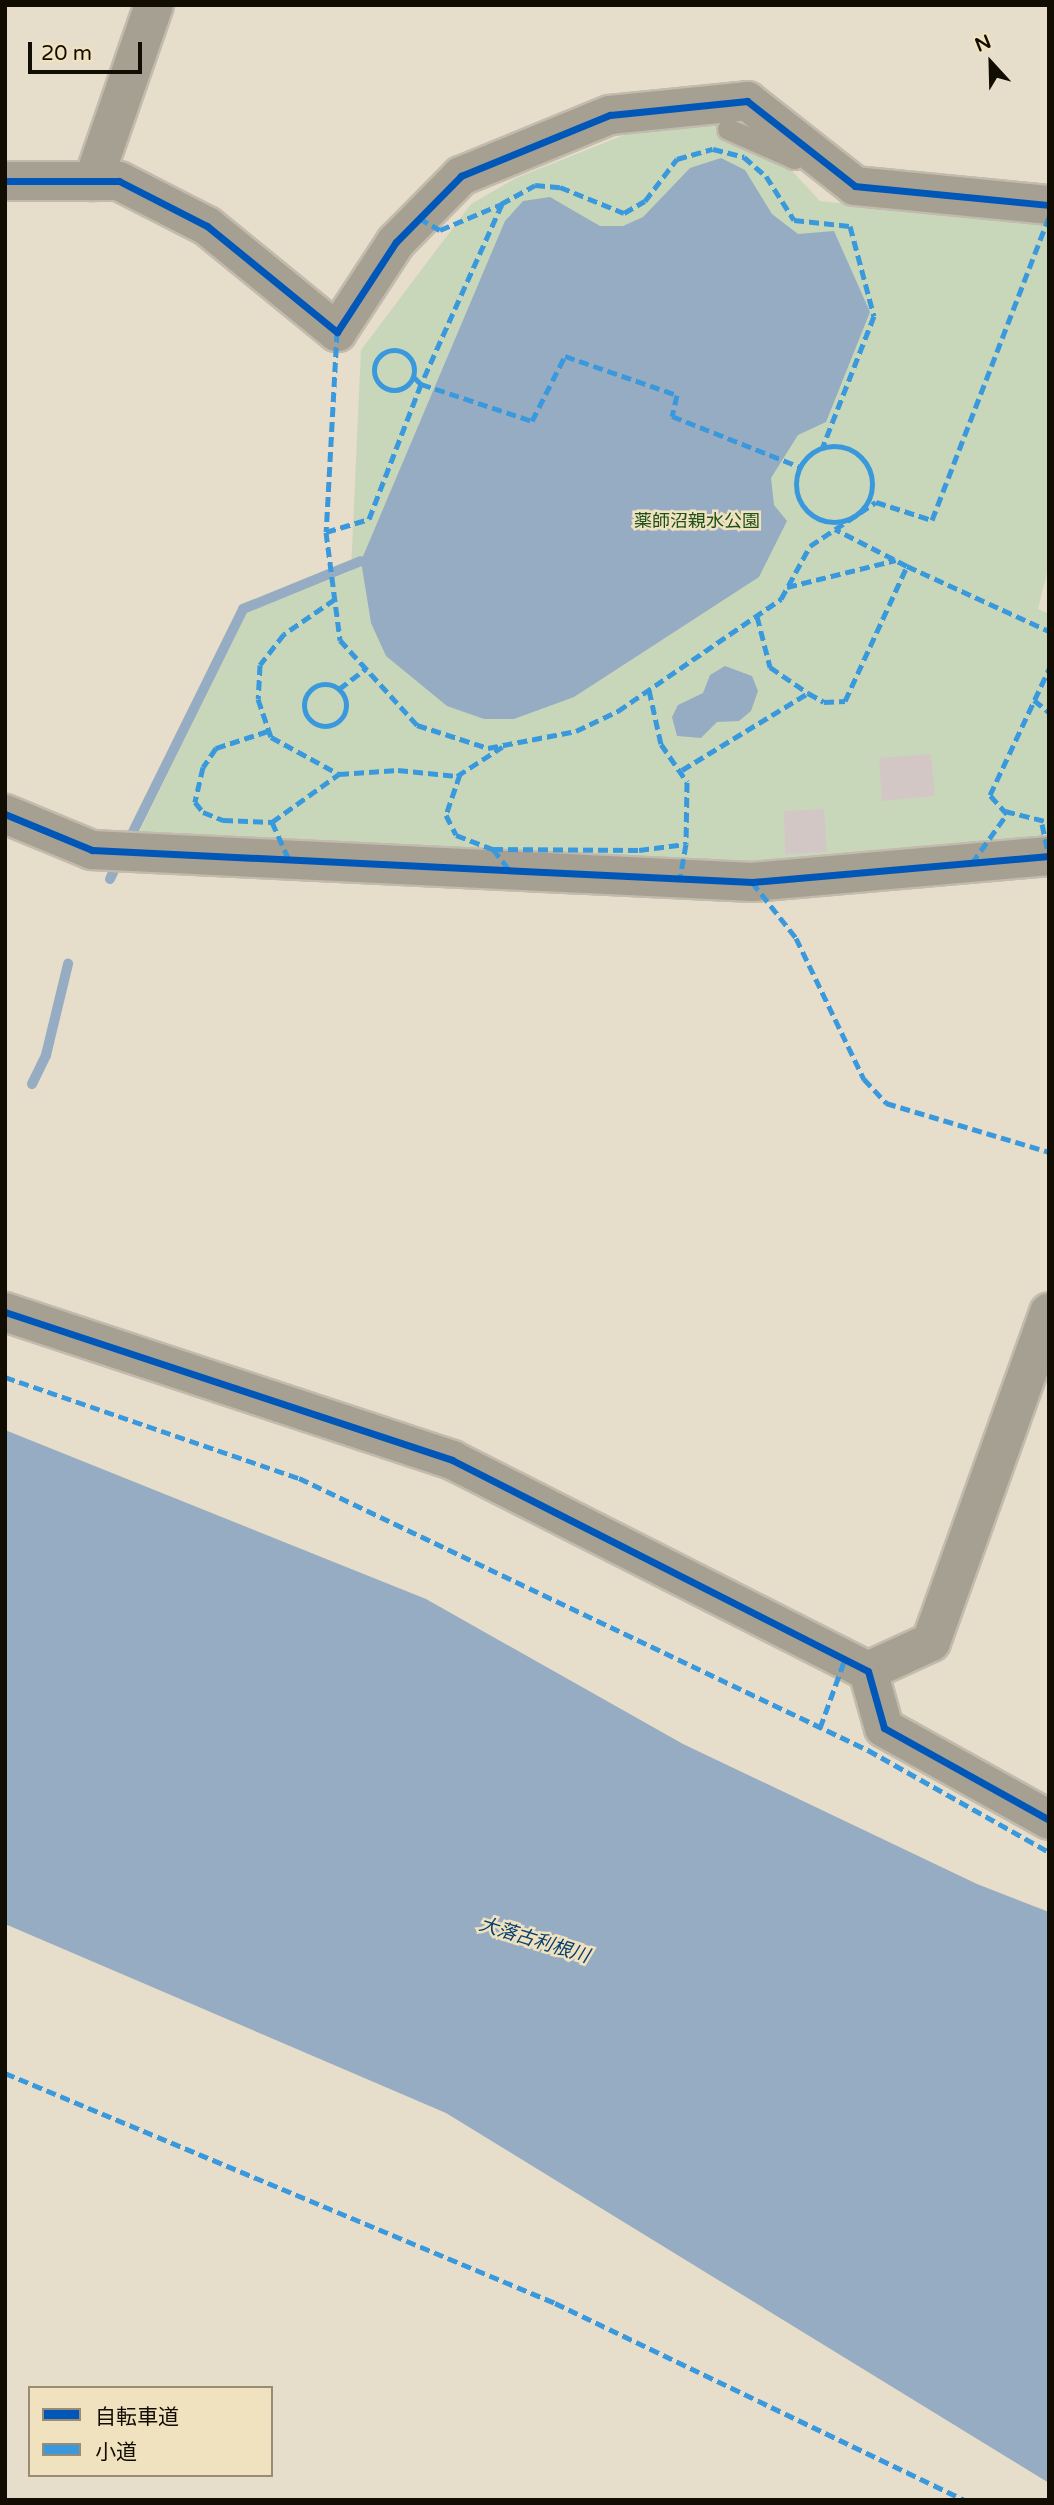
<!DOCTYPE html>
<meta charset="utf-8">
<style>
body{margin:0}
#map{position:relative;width:1054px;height:2505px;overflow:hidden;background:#e6ddca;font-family:"Varela Round","Noto Sans JP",sans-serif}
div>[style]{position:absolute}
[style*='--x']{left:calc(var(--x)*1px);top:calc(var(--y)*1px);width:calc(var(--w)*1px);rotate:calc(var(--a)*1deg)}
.green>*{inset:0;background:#c8d7b9}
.water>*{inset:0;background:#96acc2}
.stream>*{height:10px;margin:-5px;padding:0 5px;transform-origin:5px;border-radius:5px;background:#96acc2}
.building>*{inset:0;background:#d3c7c6}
.roads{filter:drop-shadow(2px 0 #c2bbad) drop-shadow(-2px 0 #c2bbad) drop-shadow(0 2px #c2bbad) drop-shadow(0 -2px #c2bbad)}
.service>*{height:21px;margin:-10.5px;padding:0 10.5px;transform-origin:10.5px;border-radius:10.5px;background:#a5a091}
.minor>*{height:38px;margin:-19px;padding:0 19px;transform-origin:19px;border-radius:19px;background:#a5a091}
.quiet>*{height:5px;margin-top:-2.5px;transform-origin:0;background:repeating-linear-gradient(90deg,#3a99dd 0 10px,transparent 0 15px)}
.quiet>.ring{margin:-2.5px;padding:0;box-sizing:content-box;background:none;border:5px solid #3a99dd;border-radius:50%}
.cycleway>*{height:7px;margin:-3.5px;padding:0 3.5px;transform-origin:3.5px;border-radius:3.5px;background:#0057b8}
span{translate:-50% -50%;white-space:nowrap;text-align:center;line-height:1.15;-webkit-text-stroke:5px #f1e2bf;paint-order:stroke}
.park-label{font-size:18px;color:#1d501a}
.water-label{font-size:19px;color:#083f70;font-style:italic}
.frame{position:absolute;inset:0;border:7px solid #120d03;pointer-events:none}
.legend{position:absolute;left:28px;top:2386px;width:245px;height:91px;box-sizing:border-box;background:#f1e2bf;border:2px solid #988d74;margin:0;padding:9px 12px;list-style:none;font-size:21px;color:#120d03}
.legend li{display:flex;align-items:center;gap:14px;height:35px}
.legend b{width:35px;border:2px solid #988d74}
.north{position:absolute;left:956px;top:28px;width:70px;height:70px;-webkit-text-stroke:5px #f1e2bf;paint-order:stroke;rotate:338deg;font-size:19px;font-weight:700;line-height:28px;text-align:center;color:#120d03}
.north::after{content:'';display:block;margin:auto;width:24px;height:32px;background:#120d03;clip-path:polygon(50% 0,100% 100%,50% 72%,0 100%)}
.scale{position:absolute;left:28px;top:42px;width:114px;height:32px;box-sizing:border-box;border:4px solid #120d03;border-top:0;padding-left:9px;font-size:21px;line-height:24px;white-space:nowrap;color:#120d03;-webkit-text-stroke:5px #f1e2bf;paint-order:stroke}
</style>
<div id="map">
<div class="green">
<i style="clip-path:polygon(715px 117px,766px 143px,820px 201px,1049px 225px,1049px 565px,1038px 609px,1049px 614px,1049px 834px,756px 867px,133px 845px,246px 613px,351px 571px,361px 350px,471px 204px,516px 178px,634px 131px)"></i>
</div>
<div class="water">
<i style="clip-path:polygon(721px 158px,745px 170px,772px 214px,798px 234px,834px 231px,870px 312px,826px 422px,798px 435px,771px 478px,774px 505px,787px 521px,759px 577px,574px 697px,514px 719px,484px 719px,447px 706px,386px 656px,371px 623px,361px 561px,505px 221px,523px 201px,550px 197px,600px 226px,623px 226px,643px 217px,690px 168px)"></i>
<i style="clip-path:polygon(725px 666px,752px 676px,758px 691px,751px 711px,739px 721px,717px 722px,701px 738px,677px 736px,672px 717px,678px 705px,703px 693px,710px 675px)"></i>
<i style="clip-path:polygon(5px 1430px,426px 1599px,683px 1744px,977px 1884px,1049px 1912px,1049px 2483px,446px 2113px,5px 1924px)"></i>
</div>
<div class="stream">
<i style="--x:127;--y:844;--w:262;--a:-63.7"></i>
<i style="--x:243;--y:609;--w:127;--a:-22.1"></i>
<i style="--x:110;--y:879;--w:23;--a:-65"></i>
<i style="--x:32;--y:1084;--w:32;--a:-64"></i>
<i style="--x:46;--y:1055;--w:94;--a:-76.4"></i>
</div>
<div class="building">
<i style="clip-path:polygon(931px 754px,935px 796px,882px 801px,879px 758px)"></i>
<i style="clip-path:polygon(824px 809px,827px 852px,785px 854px,784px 811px)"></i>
</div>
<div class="roads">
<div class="service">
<i style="--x:728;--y:129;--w:72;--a:23.7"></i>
<i style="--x:794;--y:158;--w:14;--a:-54"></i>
</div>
<div class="minor">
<i style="--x:5;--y:181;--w:114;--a:0"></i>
<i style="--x:119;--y:181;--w:99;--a:27.1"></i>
<i style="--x:207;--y:226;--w:168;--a:39.2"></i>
<i style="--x:337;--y:332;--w:108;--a:-56.8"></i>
<i style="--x:396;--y:242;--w:93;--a:-45.4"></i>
<i style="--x:461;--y:176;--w:161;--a:-22.3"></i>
<i style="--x:610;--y:115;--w:138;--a:-5.8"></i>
<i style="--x:747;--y:101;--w:137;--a:38.2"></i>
<i style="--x:855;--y:186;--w:195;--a:5.6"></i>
<i style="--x:93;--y:181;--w:186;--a:-70.9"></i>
<i style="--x:5;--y:814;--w:94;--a:22.5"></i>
<i style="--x:92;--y:850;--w:661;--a:2.78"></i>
<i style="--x:752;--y:882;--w:298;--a:-5"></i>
<i style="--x:5;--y:1312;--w:471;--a:18.3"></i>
<i style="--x:452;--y:1460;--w:466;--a:26.9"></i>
<i style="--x:868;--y:1671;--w:59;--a:74.3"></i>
<i style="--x:884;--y:1728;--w:189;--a:29.1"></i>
<i style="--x:868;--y:1671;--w:69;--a:-24.7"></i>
<i style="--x:931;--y:1642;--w:350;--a:-70.3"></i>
</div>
</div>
<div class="quiet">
<i style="--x:501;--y:204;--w:39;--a:-29"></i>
<i style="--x:535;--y:185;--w:25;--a:5"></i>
<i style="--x:560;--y:187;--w:69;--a:22.1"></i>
<i style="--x:624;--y:213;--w:24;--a:-30"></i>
<i style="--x:645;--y:201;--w:53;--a:-52.7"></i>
<i style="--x:677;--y:159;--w:37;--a:-16"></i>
<i style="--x:713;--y:149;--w:32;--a:14"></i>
<i style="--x:744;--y:157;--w:29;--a:41"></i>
<i style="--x:766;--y:176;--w:52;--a:57.5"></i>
<i style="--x:794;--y:220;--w:56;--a:6.1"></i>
<i style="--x:850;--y:226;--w:93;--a:75.1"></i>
<i style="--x:874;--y:316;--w:143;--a:111.4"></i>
<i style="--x:419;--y:218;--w:24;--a:30"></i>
<i style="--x:440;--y:230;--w:67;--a:-22.8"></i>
<i style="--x:502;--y:204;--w:197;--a:114.2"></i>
<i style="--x:421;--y:384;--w:117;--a:18.4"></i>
<i style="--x:532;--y:421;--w:73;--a:-63.1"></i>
<i style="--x:565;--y:356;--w:119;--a:19.2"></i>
<i style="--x:677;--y:395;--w:22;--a:103"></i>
<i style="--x:672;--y:416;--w:138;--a:21.7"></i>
<i style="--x:337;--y:332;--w:200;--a:93.1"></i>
<i style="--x:326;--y:532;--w:109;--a:82.6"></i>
<i style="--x:340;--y:640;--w:115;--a:47.8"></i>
<i style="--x:417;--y:725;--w:75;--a:17.9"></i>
<i style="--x:488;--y:748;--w:90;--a:-10.9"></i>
<i style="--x:576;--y:731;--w:47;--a:-25.5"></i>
<i style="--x:618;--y:711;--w:198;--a:-34.5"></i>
<i style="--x:781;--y:599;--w:60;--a:-61.3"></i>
<i style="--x:810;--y:546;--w:79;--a:-33.7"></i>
<i style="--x:876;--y:502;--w:59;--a:17.8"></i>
<i style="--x:932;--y:520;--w:326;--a:-68.9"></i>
<i class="ring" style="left:374px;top:350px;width:35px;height:35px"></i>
<i class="ring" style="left:796px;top:446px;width:71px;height:71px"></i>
<i style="--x:326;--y:532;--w:45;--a:-16.8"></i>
<i style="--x:369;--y:519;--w:145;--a:-68.9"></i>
<i style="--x:421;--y:384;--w:11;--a:-135"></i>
<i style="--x:907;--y:566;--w:156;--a:24.6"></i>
<i style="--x:787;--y:587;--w:112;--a:-13.9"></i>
<i style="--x:335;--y:599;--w:62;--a:145.5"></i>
<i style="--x:284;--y:634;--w:39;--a:128"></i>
<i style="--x:260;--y:665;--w:34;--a:93"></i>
<i style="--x:258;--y:699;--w:40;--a:71.1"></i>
<i style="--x:271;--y:737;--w:77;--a:28.6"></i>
<i style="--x:339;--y:774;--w:59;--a:-3.9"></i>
<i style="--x:398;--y:770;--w:59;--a:5.8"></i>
<i style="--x:457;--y:776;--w:54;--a:-32.8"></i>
<i style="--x:757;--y:616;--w:53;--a:75.7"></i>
<i style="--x:770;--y:667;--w:46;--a:34.4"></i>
<i class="ring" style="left:304px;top:684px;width:37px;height:37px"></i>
<i style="--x:339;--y:689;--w:34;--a:-37"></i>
<i style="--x:649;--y:690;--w:55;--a:77.5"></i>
<i style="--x:661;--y:744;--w:46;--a:55.6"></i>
<i style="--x:687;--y:782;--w:62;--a:90.9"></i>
<i style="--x:1034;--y:700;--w:19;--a:39"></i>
<i style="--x:268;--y:731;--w:55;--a:161.9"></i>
<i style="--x:216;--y:748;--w:23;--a:124"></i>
<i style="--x:203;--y:767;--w:36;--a:103"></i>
<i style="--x:195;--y:802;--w:13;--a:51"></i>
<i style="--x:203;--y:812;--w:22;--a:22"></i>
<i style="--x:223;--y:820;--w:49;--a:2.3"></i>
<i style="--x:272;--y:822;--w:82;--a:-35.6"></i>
<i style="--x:682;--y:770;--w:148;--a:-31.4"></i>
<i style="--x:808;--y:693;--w:18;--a:29"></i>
<i style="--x:824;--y:702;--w:21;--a:-3"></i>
<i style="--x:845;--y:701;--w:149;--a:-65.3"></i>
<i style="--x:907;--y:566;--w:81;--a:-152.8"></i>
<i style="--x:460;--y:774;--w:43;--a:108.9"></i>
<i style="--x:446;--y:815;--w:22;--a:63"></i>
<i style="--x:456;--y:835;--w:40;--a:21"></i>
<i style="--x:493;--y:849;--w:28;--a:52"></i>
<i style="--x:1005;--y:811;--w:45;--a:14"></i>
<i style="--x:272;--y:822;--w:42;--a:65.9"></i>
<i style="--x:1042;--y:824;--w:33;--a:78"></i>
<i style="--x:493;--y:849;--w:146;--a:0.4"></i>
<i style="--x:639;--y:850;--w:47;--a:-7.3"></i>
<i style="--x:686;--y:844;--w:36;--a:100"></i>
<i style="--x:972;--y:863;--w:60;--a:-54.5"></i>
<i style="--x:1007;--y:814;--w:25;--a:-132"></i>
<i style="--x:990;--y:795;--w:139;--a:-64.9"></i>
<i style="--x:752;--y:882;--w:71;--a:51.8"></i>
<i style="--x:796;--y:938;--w:157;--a:64.3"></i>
<i style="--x:864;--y:1079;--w:33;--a:47"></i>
<i style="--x:886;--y:1103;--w:170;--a:16.7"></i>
<i style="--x:5;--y:1377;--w:311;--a:19"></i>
<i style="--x:299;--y:1478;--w:631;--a:25.55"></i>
<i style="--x:868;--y:1750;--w:208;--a:29.4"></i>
<i style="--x:820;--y:1728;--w:73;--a:-70.1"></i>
<i style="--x:5;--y:2073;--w:596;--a:22.69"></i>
<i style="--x:555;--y:2303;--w:455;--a:25.7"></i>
</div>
<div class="cycleway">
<i style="--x:5;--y:181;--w:114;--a:0"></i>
<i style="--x:119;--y:181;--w:99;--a:27.1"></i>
<i style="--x:207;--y:226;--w:168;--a:39.2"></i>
<i style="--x:337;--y:332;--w:108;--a:-56.8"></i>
<i style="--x:396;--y:242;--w:93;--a:-45.4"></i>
<i style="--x:461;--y:176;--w:161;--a:-22.3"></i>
<i style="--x:610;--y:115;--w:138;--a:-5.8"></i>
<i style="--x:747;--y:101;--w:137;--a:38.2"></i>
<i style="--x:855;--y:186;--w:195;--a:5.6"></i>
<i style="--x:5;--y:814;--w:94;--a:22.5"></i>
<i style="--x:92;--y:850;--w:661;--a:2.78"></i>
<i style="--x:752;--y:882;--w:298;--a:-5"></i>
<i style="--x:5;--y:1312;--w:471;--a:18.3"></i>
<i style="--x:452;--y:1460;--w:466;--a:26.9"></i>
<i style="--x:868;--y:1671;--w:59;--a:74.3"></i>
<i style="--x:884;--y:1728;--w:189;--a:29.1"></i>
</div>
<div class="park-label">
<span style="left:697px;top:521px">薬師沼親水公園</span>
</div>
<div class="water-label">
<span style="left:534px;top:1941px;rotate:17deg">大落古利根川</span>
</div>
<div class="frame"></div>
<ul class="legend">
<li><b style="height:9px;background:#0057b8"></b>自転車道</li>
<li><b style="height:9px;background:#3a99dd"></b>小道</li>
</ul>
<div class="north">N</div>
<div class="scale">20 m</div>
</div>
